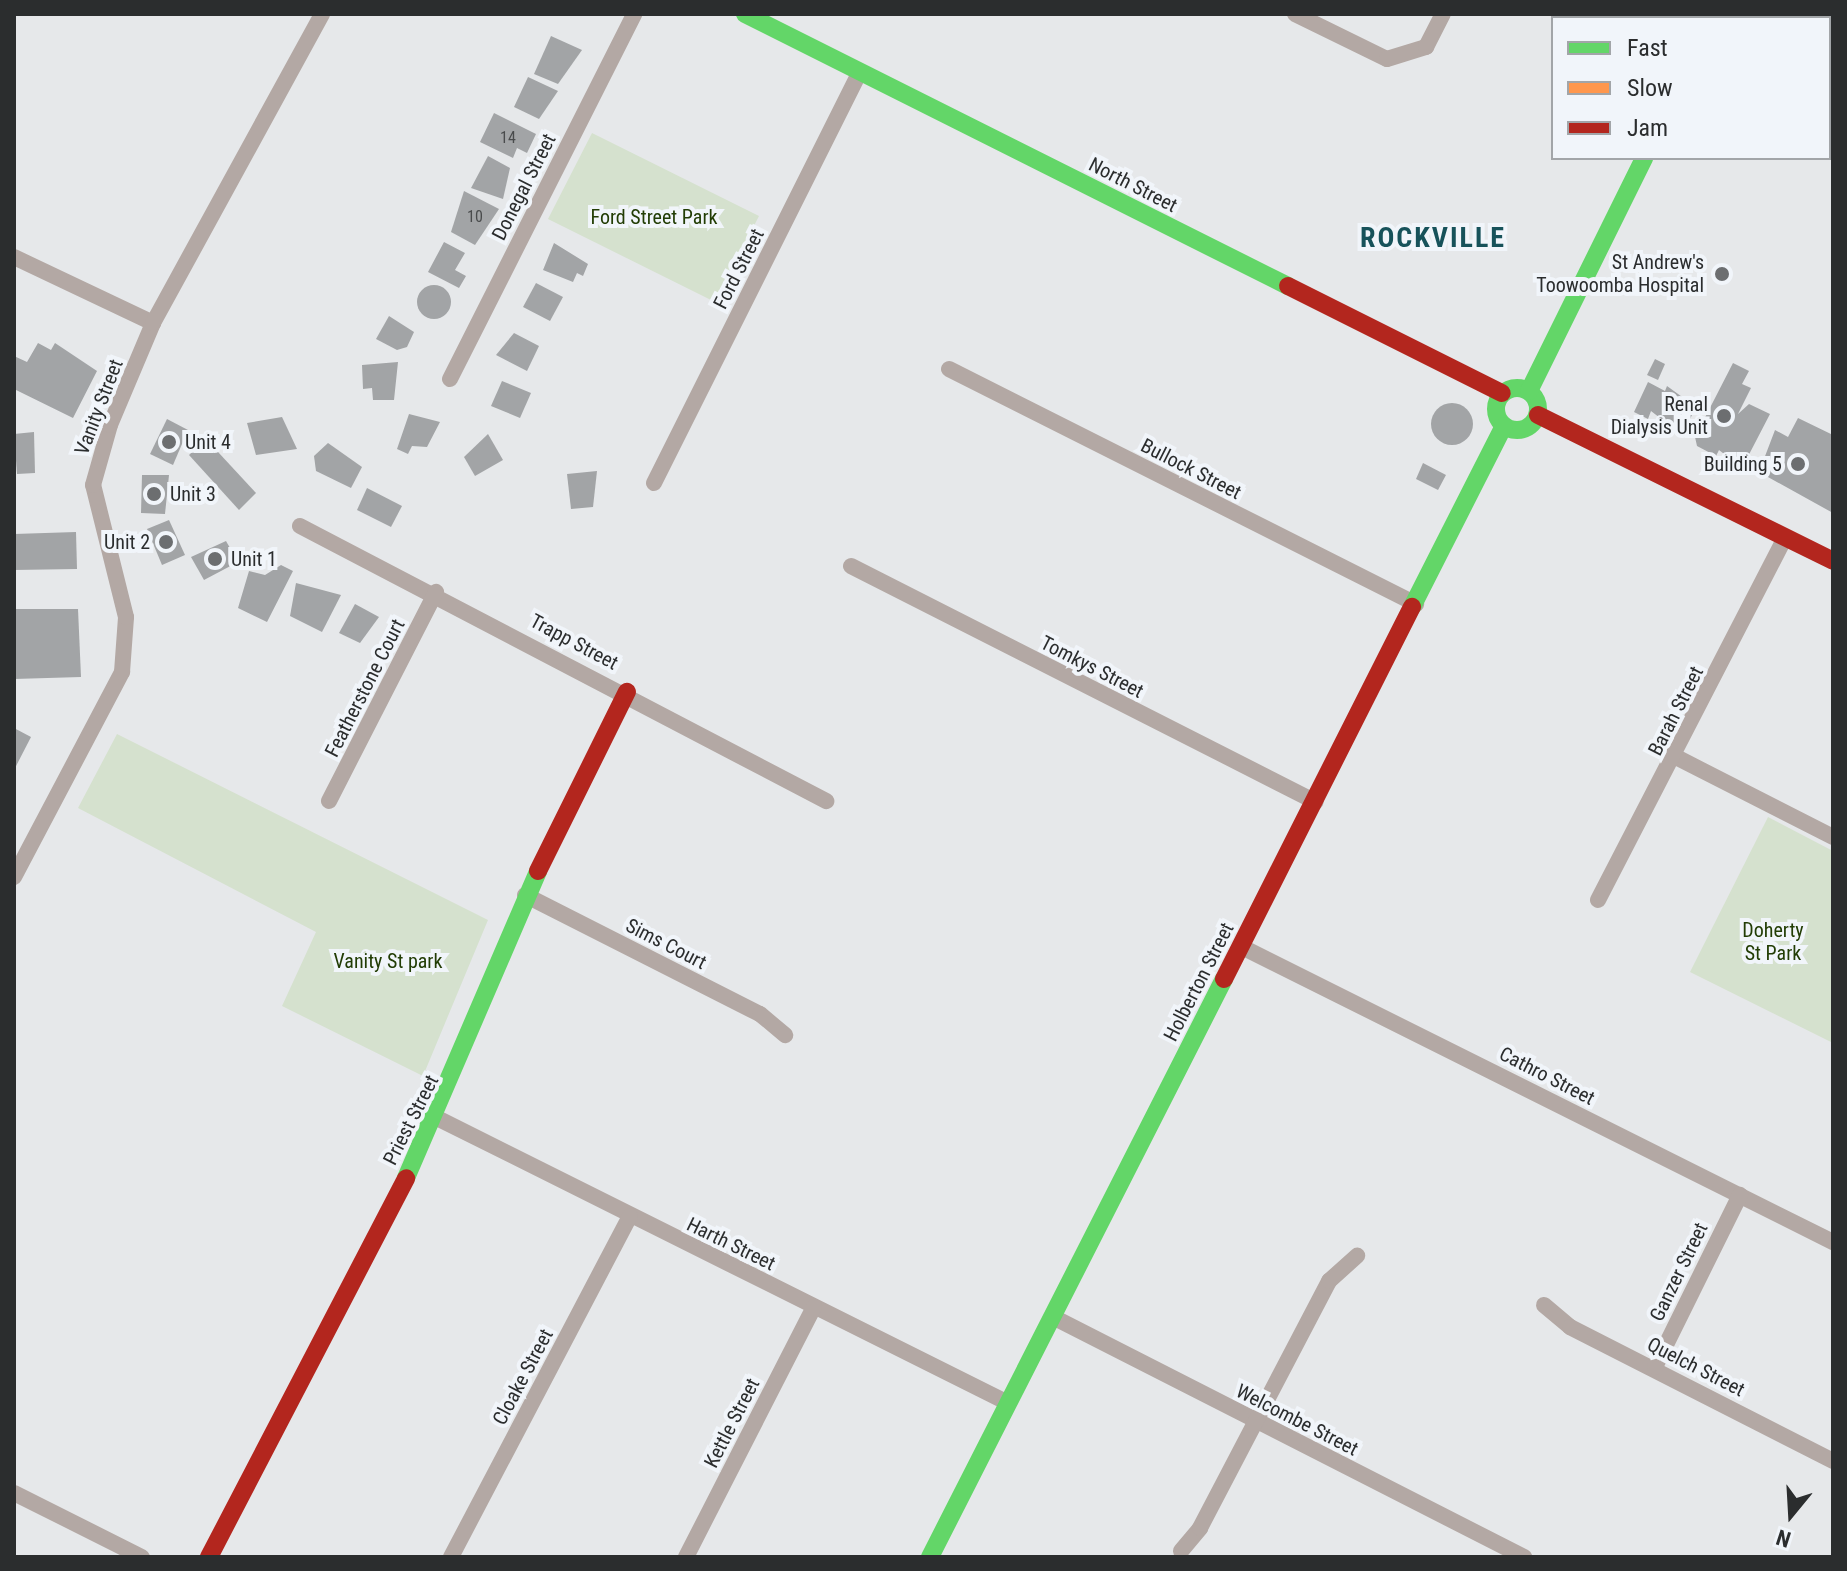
<!DOCTYPE html>
<style>
body{margin:0}
#map{position:relative;width:1847px;height:1571px;overflow:hidden;background:#e6e8ea;font-family:"Roboto Condensed",sans-serif}
div>[style]{position:absolute}
[style*='--x']{left:calc(var(--x)*1px);top:calc(var(--y)*1px);width:calc(var(--w)*1px);rotate:calc(var(--a)*1deg)}
.green>*{inset:0;background:#d5e1ce}
.building>*{inset:0;background:#a2a4a6}
.round{border-radius:50%}
.street>*{height:16px;margin:-8px;padding:0 8px;transform-origin:8px;border-radius:8px;background:#b3a8a4}
.fast>*{height:18px;margin:-9px;padding:0 9px;transform-origin:9px;border-radius:9px;background:#63d668}
.fast>.ring{margin:-9px;padding:0;box-sizing:content-box;background:none;border:18px solid #63d668;border-radius:50%}
.slow>*{height:18px;margin:-9px;padding:0 9px;transform-origin:9px;border-radius:9px;background:#ff974d}
.jam>*{height:18px;margin:-9px;padding:0 9px;transform-origin:9px;border-radius:9px;background:#b3261e}
.dots>*{width:22px;height:22px;translate:-50% -50%;box-sizing:border-box;border:4px solid #f1f5fa;border-radius:50%}
span{translate:-50% -50%;white-space:nowrap;text-align:center;line-height:1.15;-webkit-text-stroke:8px #f1f5fa;paint-order:stroke}
.number-label{font-size:16px;color:#494b4c}
.number-label span{-webkit-text-stroke-width:0}
.street-label{font-size:20px;color:#2b2d2e}
.park-label{font-size:20px;color:#223d05}
.poi-label{font-size:20px;color:#2b2d2e}
.right{translate:-100% -50%;text-align:right}
.left{translate:0 -50%;text-align:left}
.district-label{font-size:28px;color:#17525a;font-weight:700;letter-spacing:2px}
.frame{position:absolute;inset:0;border:16px solid #2b2d2e;pointer-events:none}
.legend{position:absolute;left:1551px;top:16px;width:280px;height:144px;box-sizing:border-box;background:#f1f5fa;border:2px solid #a2a5a8;margin:0;padding:10px 14px;list-style:none;font-size:24px;color:#2b2d2e}
.legend li{display:flex;align-items:center;gap:16px;height:40px}
.legend b{width:40px;border:2px solid #a2a5a8}
.north{position:absolute;left:1751px;top:1475px;width:80px;height:80px;-webkit-text-stroke:6px #f1f5fa;paint-order:stroke;rotate:198deg;font-size:22px;font-weight:700;line-height:32px;text-align:center;color:#2b2d2e}
.north::after{content:'';display:block;margin:auto;width:28px;height:36px;background:#2b2d2e;clip-path:polygon(50% 0,100% 100%,50% 72%,0 100%)}
</style>
<div id="map">
<div class="green">
<i style="clip-path:polygon(592px 133px,759px 216px,715px 302px,548px 219px)"></i>
<i style="clip-path:polygon(117px 734px,488px 920px,423px 1076px,282px 1006px,316px 932px,78px 808px)"></i>
<i style="clip-path:polygon(1768px 817px,1833px 851px,1833px 1043px,1690px 972px)"></i>
</div>
<div class="building">
<i style="clip-path:polygon(551px 36px,582px 50px,558px 84px,534px 74px)"></i>
<i style="clip-path:polygon(528px 77px,558px 91px,539px 119px,514px 107px)"></i>
<i style="clip-path:polygon(494px 113px,536px 134px,527px 153px,517px 148px,513px 158px,480px 142px)"></i>
<i style="clip-path:polygon(488px 156px,510px 168px,503px 199px,471px 188px)"></i>
<i style="clip-path:polygon(464px 191px,499px 209px,475px 245px,451px 232px)"></i>
<i style="clip-path:polygon(444px 242px,465px 253px,455px 270px,466px 276px,459px 288px,428px 272px)"></i>
<i style="clip-path:polygon(554px 243px,588px 264px,583px 276px,577px 273px,573px 282px,543px 270px)"></i>
<i style="clip-path:polygon(536px 283px,563px 297px,550px 321px,523px 307px)"></i>
<i class="round" style="left:417px;top:285px;width:34px;height:34px"></i>
<i style="clip-path:polygon(389px 316px,414px 332px,407px 347px,397px 350px,376px 339px)"></i>
<i style="clip-path:polygon(514px 333px,539px 346px,527px 371px,496px 355px)"></i>
<i style="clip-path:polygon(38px 343px,51px 350px,55px 343px,97px 371px,73px 418px,14px 389px,14px 356px,27px 362px)"></i>
<i style="clip-path:polygon(1655px 359px,1665px 364px,1658px 380px,1647px 375px)"></i>
<i style="clip-path:polygon(398px 362px,394px 400px,373px 400px,372px 388px,363px 389px,362px 365px)"></i>
<i style="clip-path:polygon(1733px 363px,1749px 371px,1742px 384px,1751px 388px,1738px 414px,1749px 404px,1770px 414px,1742px 468px,1719px 450px,1716px 456px,1697px 446px,1695px 437px)"></i>
<i style="clip-path:polygon(502px 381px,531px 393px,520px 418px,491px 406px)"></i>
<i style="clip-path:polygon(1648px 382px,1665px 391px,1667px 386px,1696px 407px,1682px 435px,1651px 411px,1648px 419px,1634px 412px)"></i>
<i class="round" style="left:1431px;top:403px;width:42px;height:42px"></i>
<i style="clip-path:polygon(409px 414px,440px 422px,427px 447px,412px 446px,408px 454px,397px 449px)"></i>
<i style="clip-path:polygon(282px 417px,297px 449px,256px 455px,247px 423px)"></i>
<i style="clip-path:polygon(1798px 418px,1833px 435px,1833px 513px,1759px 472px,1775px 430px,1788px 437px)"></i>
<i style="clip-path:polygon(167px 419px,188px 430px,173px 465px,150px 454px)"></i>
<i style="clip-path:polygon(34px 432px,35px 473px,17px 474px,14px 434px)"></i>
<i style="clip-path:polygon(488px 434px,503px 460px,475px 476px,464px 457px)"></i>
<i style="clip-path:polygon(206px 439px,256px 493px,239px 510px,189px 455px)"></i>
<i style="clip-path:polygon(328px 443px,362px 467px,351px 488px,316px 471px,314px 456px)"></i>
<i style="clip-path:polygon(1423px 463px,1446px 475px,1438px 490px,1416px 479px)"></i>
<i style="clip-path:polygon(597px 471px,593px 507px,571px 509px,567px 474px)"></i>
<i style="clip-path:polygon(142px 475px,169px 475px,165px 514px,141px 513px)"></i>
<i style="clip-path:polygon(367px 488px,402px 506px,391px 527px,357px 510px)"></i>
<i style="clip-path:polygon(169px 520px,185px 555px,162px 565px,147px 529px)"></i>
<i style="clip-path:polygon(76px 532px,77px 569px,14px 570px,14px 534px)"></i>
<i style="clip-path:polygon(226px 541px,238px 562px,204px 580px,191px 557px)"></i>
<i style="clip-path:polygon(281px 565px,293px 571px,267px 622px,238px 608px,249px 571px,265px 575px)"></i>
<i style="clip-path:polygon(296px 583px,341px 595px,322px 632px,290px 616px)"></i>
<i style="clip-path:polygon(355px 604px,379px 617px,360px 643px,339px 633px)"></i>
<i style="clip-path:polygon(14px 609px,78px 609px,81px 677px,14px 679px)"></i>
<i style="clip-path:polygon(14px 728px,31px 737px,14px 770px)"></i>
</div>
<div class="street">
<i style="--x:1295;--y:14;--w:102;--a:26.1"></i>
<i style="--x:1387;--y:59;--w:41;--a:-17.1"></i>
<i style="--x:1426;--y:47;--w:37;--a:-63"></i>
<i style="--x:1829;--y:139;--w:4;--a:27"></i>
<i style="--x:14;--y:257;--w:154;--a:25.4"></i>
<i style="--x:949;--y:369;--w:523;--a:26.71"></i>
<i style="--x:450;--y:379;--w:409;--a:-63.2"></i>
<i style="--x:654;--y:483;--w:460;--a:-63.4"></i>
<i style="--x:300;--y:526;--w:594;--a:27.6"></i>
<i style="--x:851;--y:566;--w:521;--a:26.91"></i>
<i style="--x:1676;--y:757;--w:176;--a:27"></i>
<i style="--x:329;--y:801;--w:235;--a:-62.9"></i>
<i style="--x:14;--y:877;--w:232;--a:-62.2"></i>
<i style="--x:122;--y:672;--w:55;--a:-85.8"></i>
<i style="--x:126;--y:617;--w:136;--a:-104"></i>
<i style="--x:93;--y:485;--w:62;--a:-74.2"></i>
<i style="--x:110;--y:425;--w:111;--a:-67.1"></i>
<i style="--x:153;--y:323;--w:352;--a:-61.3"></i>
<i style="--x:525;--y:895;--w:263;--a:26.9"></i>
<i style="--x:760;--y:1014;--w:33;--a:40"></i>
<i style="--x:1598;--y:900;--w:408;--a:-62.7"></i>
<i style="--x:1242;--y:947;--w:661;--a:26.53"></i>
<i style="--x:437;--y:1118;--w:638;--a:26.52"></i>
<i style="--x:1544;--y:1305;--w:34;--a:40"></i>
<i style="--x:1570;--y:1327;--w:295;--a:27"></i>
<i style="--x:1053;--y:1317;--w:529;--a:27"></i>
<i style="--x:1655;--y:1367;--w:192;--a:-63.7"></i>
<i style="--x:14;--y:1493;--w:143;--a:26.6"></i>
<i style="--x:1181;--y:1551;--w:30;--a:-50"></i>
<i style="--x:1200;--y:1528;--w:279;--a:-62.4"></i>
<i style="--x:1329;--y:1281;--w:38;--a:-42"></i>
<i style="--x:451;--y:1557;--w:385;--a:-62.3"></i>
<i style="--x:686;--y:1557;--w:281;--a:-62.9"></i>
</div>
<div class="fast">
<i style="--x:745;--y:14;--w:607;--a:26.61"></i>
<i class="ring" style="left:1496px;top:388px;width:24px;height:24px"></i>
<i style="--x:1529;--y:391;--w:260;--a:-63.7"></i>
<i style="--x:1412;--y:607;--w:203;--a:-63.1"></i>
<i style="--x:406;--y:1178;--w:334;--a:-66.7"></i>
<i style="--x:930;--y:1557;--w:648;--a:-63.04"></i>
</div>
<div class="slow">
<i style="--x:1713;--y:18;--w:4;--a:-63"></i>
</div>
<div class="jam">
<i style="--x:1288;--y:286;--w:239;--a:26.6"></i>
<i style="--x:1538;--y:415;--w:329;--a:26.3"></i>
<i style="--x:538;--y:871;--w:200;--a:-63.6"></i>
<i style="--x:1224;--y:979;--w:417;--a:-63.2"></i>
<i style="--x:209;--y:1557;--w:427;--a:-62.5"></i>
</div>
<div class="dots">
<i style="left:1722px;top:274px;background:#6c6e70"></i>
<i style="left:1724px;top:416px;background:#6c6e70"></i>
<i style="left:169px;top:442px;background:#6c6e70"></i>
<i style="left:1798px;top:464px;background:#6c6e70"></i>
<i style="left:154px;top:494px;background:#6c6e70"></i>
<i style="left:166px;top:542px;background:#6c6e70"></i>
<i style="left:215px;top:559px;background:#6c6e70"></i>
</div>
<div class="number-label">
<span style="left:508px;top:138px">14</span>
<span style="left:475px;top:217px">10</span>
</div>
<div class="street-label">
<span style="left:1133px;top:185px;rotate:27deg">North Street</span>
<span style="left:524px;top:187px;rotate:-63deg">Donegal Street</span>
<span style="left:739px;top:269px;rotate:-63deg">Ford Street</span>
<span style="left:99px;top:407px;rotate:-69deg">Vanity Street</span>
<span style="left:1191px;top:469px;rotate:27deg">Bullock Street</span>
<span style="left:574px;top:642px;rotate:28deg">Trapp Street</span>
<span style="left:1092px;top:667px;rotate:27deg">Tomkys Street</span>
<span style="left:365px;top:688px;rotate:-63deg">Featherstone Court</span>
<span style="left:1676px;top:711px;rotate:-63deg">Barah Street</span>
<span style="left:666px;top:944px;rotate:27deg">Sims Court</span>
<span style="left:1199px;top:982px;rotate:-63deg">Holberton Street</span>
<span style="left:1547px;top:1076px;rotate:27deg">Cathro Street</span>
<span style="left:411px;top:1120px;rotate:-63deg">Priest Street</span>
<span style="left:731px;top:1244px;rotate:26deg">Harth Street</span>
<span style="left:1679px;top:1272px;rotate:-64deg">Ganzer Street</span>
<span style="left:1696px;top:1367px;rotate:27deg">Quelch Street</span>
<span style="left:523px;top:1377px;rotate:-62deg">Cloake Street</span>
<span style="left:1297px;top:1420px;rotate:27deg">Welcombe Street</span>
<span style="left:732px;top:1423px;rotate:-63deg">Kettle Street</span>
</div>
<div class="park-label">
<span style="left:654px;top:217px">Ford Street Park</span>
<span style="left:1773px;top:942px">Doherty<br>St Park</span>
<span style="left:388px;top:961px">Vanity St park</span>
</div>
<div class="poi-label">
<span class="right" style="left:1704px;top:274px">St Andrew's<br>Toowoomba Hospital</span>
<span class="right" style="left:1708px;top:416px">Renal<br>Dialysis Unit</span>
<span class="left" style="left:185px;top:442px">Unit 4</span>
<span class="right" style="left:1782px;top:464px">Building 5</span>
<span class="left" style="left:170px;top:494px">Unit 3</span>
<span class="right" style="left:150px;top:542px">Unit 2</span>
<span class="left" style="left:231px;top:559px">Unit 1</span>
</div>
<div class="district-label">
<span style="left:1433px;top:238px">ROCKVILLE</span>
</div>
<div class="frame"></div>
<ul class="legend">
<li><b style="height:10px;background:#63d668"></b>Fast</li>
<li><b style="height:10px;background:#ff974d"></b>Slow</li>
<li><b style="height:10px;background:#b3261e"></b>Jam</li>
</ul>
<div class="north">N</div>
</div>
